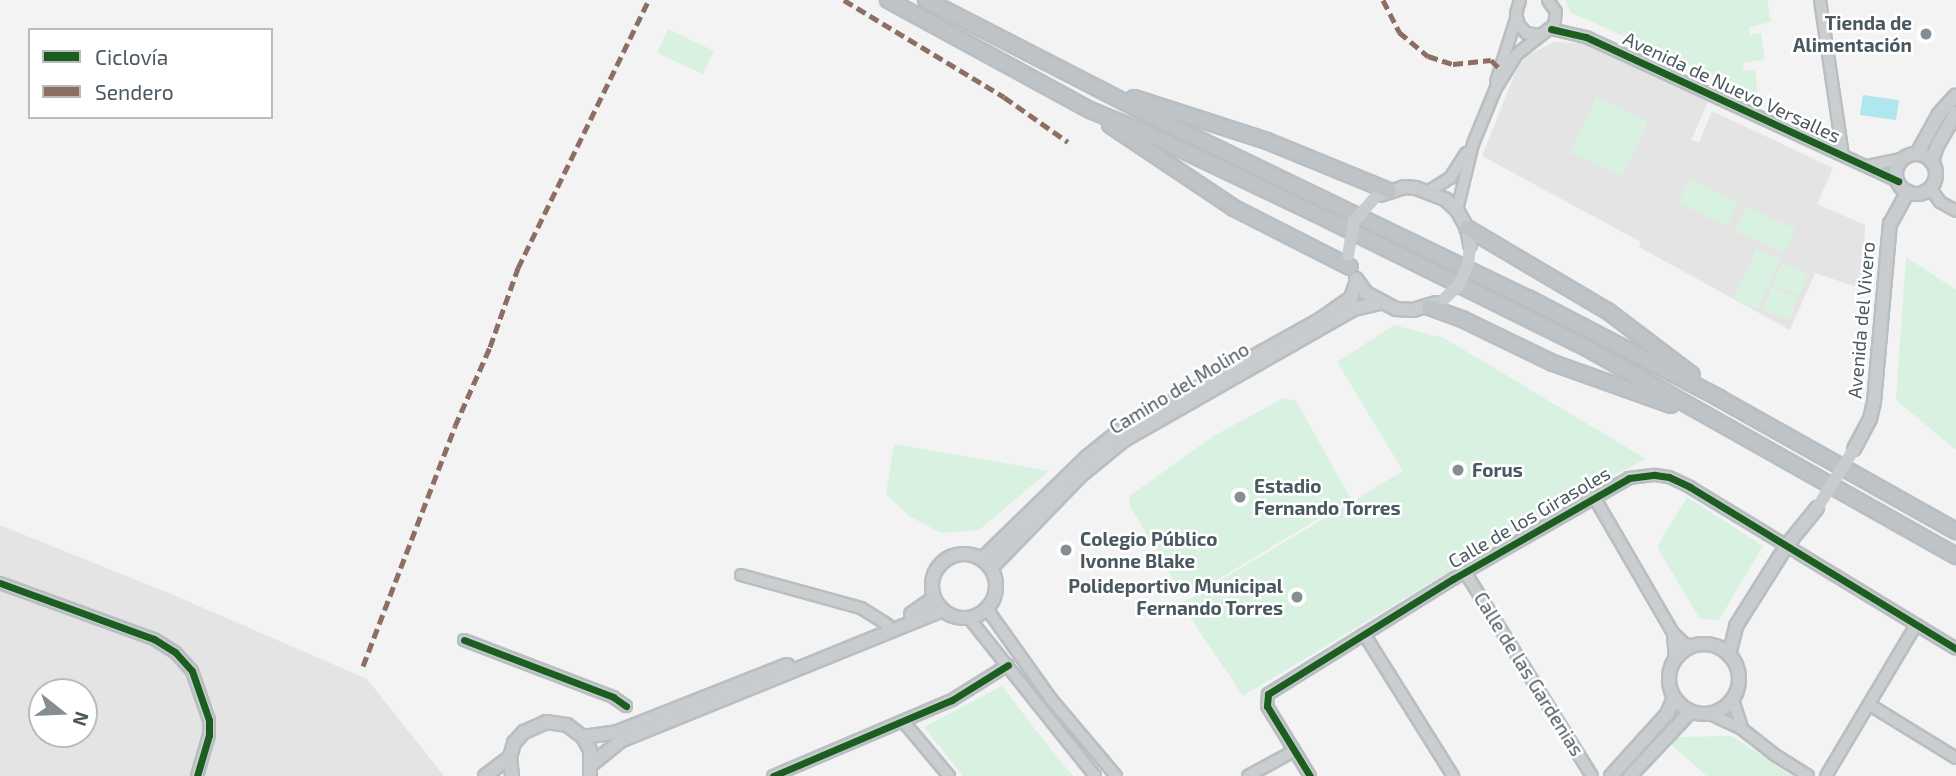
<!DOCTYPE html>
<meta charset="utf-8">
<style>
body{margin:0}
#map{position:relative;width:1956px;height:776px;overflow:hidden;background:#f3f3f3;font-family:"Exo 2",sans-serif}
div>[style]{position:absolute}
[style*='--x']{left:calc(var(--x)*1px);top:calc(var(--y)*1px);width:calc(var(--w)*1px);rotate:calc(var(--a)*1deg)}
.education>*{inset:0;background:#e5e4e5}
.green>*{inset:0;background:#d9f1e0}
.water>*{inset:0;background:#aee7ee}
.roads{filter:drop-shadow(2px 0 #b8bec2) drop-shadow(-2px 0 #b8bec2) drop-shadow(0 2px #b8bec2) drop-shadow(0 -2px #b8bec2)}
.minor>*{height:10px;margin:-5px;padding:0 5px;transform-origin:5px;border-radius:5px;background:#cacecf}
.major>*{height:12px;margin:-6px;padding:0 6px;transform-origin:6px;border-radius:6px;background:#c8ccce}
.major>.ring{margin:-6px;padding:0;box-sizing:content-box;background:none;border:12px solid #c8ccce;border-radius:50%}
.highway>*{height:14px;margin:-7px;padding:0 7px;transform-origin:7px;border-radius:7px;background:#bdc3c6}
.major-bridge>*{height:12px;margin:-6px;padding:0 6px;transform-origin:6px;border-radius:6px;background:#c8ccce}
.quiet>*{height:5px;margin-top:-2.5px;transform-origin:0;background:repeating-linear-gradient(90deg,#8d6e63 0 10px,transparent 0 15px)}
.cycleway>*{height:7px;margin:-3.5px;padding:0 3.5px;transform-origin:3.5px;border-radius:3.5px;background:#1b5e20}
.dots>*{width:19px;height:19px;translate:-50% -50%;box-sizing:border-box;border:4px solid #fff;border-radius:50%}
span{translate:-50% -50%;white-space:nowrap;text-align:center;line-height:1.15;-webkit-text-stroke:5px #fff;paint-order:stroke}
.poi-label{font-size:19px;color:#4a5860;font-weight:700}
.right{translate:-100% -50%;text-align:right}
.left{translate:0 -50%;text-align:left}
.street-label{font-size:19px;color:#4a5860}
.legend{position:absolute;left:28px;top:28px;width:245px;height:91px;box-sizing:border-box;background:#fff;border:2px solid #b7bcbf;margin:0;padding:9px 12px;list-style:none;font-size:21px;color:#4a5860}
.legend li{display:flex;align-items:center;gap:14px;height:35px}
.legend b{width:35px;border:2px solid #b7bcbf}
.north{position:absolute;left:28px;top:678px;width:70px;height:70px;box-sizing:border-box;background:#fff;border:2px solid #b7bcbf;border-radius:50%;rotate:108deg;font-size:19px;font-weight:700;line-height:28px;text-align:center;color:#4a5860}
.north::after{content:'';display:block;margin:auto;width:24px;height:32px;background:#858e93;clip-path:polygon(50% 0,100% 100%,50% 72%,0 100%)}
</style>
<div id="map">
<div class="education">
<i style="clip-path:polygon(1554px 42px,1581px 43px,1708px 102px,1691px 140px,1699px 142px,1712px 111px,1833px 168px,1817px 204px,1865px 225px,1863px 289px,1815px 273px,1790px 330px,1639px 247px,1641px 242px,1482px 156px,1516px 71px,1526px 56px)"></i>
<i style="clip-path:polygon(evenodd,0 525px,171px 594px,367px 679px,444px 776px,0 776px,0 525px,42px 692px,84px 692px,84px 734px,42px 734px,42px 692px)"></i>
</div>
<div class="green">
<i style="clip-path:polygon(1565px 0,1767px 0,1771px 22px,1749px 27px,1750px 35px,1761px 33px,1765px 59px,1743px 63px,1744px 71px,1755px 69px,1758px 96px,1570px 12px)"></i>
<i style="clip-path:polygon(668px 29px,714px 51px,703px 74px,657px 53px)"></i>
<i style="clip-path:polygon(1596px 97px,1648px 121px,1622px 176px,1571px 153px)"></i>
<i style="clip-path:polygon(1690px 179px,1738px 202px,1727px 226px,1678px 203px)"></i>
<i style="clip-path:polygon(1747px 207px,1796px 229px,1784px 253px,1735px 231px)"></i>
<i style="clip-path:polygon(1756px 249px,1780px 260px,1758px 309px,1734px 298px)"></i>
<i style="clip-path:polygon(1906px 257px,1956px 290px,1956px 450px,1896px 400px)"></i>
<i style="clip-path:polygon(1782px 263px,1808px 274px,1799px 296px,1773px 285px)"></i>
<i style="clip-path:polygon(1772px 287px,1798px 298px,1789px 320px,1763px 309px)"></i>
<i style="clip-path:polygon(1394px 325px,1444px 338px,1646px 459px,1581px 492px,1243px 696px,1181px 604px,1403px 471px,1337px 362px)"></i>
<i style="clip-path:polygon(1284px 398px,1296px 401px,1351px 499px,1217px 580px,1187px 593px,1179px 589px,1129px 504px,1131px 495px,1215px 435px)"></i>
<i style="clip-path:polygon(894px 444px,1049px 471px,979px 530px,941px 533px,909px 516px,886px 494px)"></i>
<i style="clip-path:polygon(1687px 497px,1763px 546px,1719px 620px,1700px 619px,1657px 547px)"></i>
<i style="clip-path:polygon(1002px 686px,1048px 746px,1073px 776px,963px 776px,924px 727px)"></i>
<i style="clip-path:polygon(1732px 736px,1792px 776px,1707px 776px,1670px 744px,1675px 737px)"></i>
</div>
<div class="water">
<i style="clip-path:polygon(1863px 95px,1899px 100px,1896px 120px,1860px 115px)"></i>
</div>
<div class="roads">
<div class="minor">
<i style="--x:1520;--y:0;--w:15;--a:106"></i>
<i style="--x:1516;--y:14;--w:11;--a:75"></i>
<i style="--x:1519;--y:25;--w:11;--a:49"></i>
<i style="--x:1526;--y:33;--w:14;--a:8"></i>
<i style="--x:1820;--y:0;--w:157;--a:81.6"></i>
<i style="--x:1551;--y:29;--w:36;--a:13"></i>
<i style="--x:1586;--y:37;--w:344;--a:24.8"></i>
<i style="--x:1496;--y:82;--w:66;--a:-72.4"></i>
<i style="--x:1868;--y:166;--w:35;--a:-12"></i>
<i style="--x:1930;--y:188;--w:17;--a:54"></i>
<i style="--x:1940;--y:202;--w:18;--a:29"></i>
<i style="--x:1429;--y:191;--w:25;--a:-32"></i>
<i style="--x:1450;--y:178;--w:30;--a:-57"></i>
<i style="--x:1457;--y:210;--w:68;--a:-76.4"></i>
<i style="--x:1473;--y:144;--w:58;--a:-67.8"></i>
<i style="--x:1495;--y:90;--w:42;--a:-58.6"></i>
<i style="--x:1517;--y:54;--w:47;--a:-38.1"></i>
<i style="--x:1554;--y:25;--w:13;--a:-81"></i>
<i style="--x:1556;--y:12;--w:14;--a:-124"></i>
<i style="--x:1594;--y:497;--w:157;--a:59.8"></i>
<i style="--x:1673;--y:633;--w:26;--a:86"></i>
<i style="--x:1465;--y:572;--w:240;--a:58.1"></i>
<i style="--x:741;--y:575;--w:124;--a:15.4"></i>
<i style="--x:861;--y:608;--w:31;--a:32"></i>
<i style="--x:0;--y:583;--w:164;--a:20"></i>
<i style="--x:154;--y:639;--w:25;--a:32"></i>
<i style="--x:175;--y:652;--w:25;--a:48"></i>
<i style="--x:192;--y:671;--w:52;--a:70.9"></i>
<i style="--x:209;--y:720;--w:15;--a:90"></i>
<i style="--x:209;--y:735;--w:43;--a:106.3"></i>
<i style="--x:987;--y:609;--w:110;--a:54.6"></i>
<i style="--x:1051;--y:699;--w:101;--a:49.8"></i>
<i style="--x:969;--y:618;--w:202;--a:51.4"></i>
<i style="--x:1673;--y:633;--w:16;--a:43"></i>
<i style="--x:1685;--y:644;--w:8;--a:14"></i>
<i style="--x:1364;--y:634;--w:168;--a:57.9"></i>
<i style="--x:464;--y:640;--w:160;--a:20.9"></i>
<i style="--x:613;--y:697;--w:16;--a:35"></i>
<i style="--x:1733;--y:700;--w:29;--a:72"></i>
<i style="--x:1870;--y:705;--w:101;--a:31.6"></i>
<i style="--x:1710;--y:714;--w:35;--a:25"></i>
<i style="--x:1742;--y:729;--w:42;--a:38.2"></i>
<i style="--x:1775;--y:755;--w:39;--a:32"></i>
<i style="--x:903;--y:721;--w:72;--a:50.1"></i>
<i style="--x:773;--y:776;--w:194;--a:-23"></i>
<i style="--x:952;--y:700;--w:66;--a:-32"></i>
<i style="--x:1248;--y:776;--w:52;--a:-28.5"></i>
<i style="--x:1310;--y:776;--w:82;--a:-121.6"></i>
<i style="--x:1267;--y:706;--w:12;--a:-85"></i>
<i style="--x:1268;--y:694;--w:218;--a:-31.9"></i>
<i style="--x:1453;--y:579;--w:203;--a:-29.8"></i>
<i style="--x:1629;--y:478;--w:26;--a:-7"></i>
<i style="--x:1655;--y:475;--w:14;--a:8"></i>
<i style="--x:1669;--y:477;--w:23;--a:25"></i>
<i style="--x:1690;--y:487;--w:311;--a:31.3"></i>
<i style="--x:1826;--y:776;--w:176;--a:-59.2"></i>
</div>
<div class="major">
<i style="--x:1917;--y:154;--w:46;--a:-61.2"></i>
<i style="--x:1939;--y:114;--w:25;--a:-48"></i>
<i class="ring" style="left:1896px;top:154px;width:28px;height:28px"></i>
<i style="--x:1932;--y:162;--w:17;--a:-73"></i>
<i style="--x:1937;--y:146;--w:38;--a:-60"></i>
<i style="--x:1380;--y:195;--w:26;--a:-18"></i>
<i style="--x:1405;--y:187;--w:11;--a:5"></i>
<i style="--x:1416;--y:188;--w:31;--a:21"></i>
<i style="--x:1445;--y:199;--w:16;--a:43"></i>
<i style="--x:1457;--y:210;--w:21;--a:61"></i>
<i style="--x:1467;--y:228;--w:17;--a:80"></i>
<i style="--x:1356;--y:279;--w:17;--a:54"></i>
<i style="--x:1366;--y:293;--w:34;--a:28"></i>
<i style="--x:1396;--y:309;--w:17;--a:3"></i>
<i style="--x:1413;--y:310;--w:24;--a:-17"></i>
<i style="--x:1854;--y:449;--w:34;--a:-62"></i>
<i style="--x:1870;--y:419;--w:17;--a:-77"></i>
<i style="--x:1874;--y:402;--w:179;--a:-84.9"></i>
<i style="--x:1890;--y:224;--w:37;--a:-61"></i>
<i class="ring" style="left:932px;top:554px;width:52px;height:52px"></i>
<i style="--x:982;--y:559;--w:146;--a:-44.2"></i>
<i style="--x:1087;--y:457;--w:40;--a:-39"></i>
<i style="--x:1118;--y:432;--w:232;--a:-29.1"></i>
<i style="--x:1321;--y:319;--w:37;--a:-35"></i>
<i style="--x:1351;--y:298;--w:18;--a:-71"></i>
<i style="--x:991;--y:568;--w:128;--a:-45.9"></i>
<i style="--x:1080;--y:476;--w:57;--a:-39.3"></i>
<i style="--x:1124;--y:440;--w:265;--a:-29.7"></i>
<i style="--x:1354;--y:309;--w:26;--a:-13"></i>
<i style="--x:911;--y:614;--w:28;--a:-35"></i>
<i class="ring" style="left:1669px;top:644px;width:58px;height:58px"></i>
<i style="--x:1729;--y:655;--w:30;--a:-76"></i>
<i style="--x:1736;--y:626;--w:96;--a:-57.8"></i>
<i style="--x:1787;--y:545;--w:48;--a:-51"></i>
<i style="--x:583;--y:737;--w:34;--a:-8"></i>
<i style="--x:617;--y:732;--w:183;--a:-21.5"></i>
<i style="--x:592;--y:764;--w:36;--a:-39"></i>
<i style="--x:620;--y:741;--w:348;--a:-22.1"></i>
<i style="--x:485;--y:776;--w:31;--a:-37"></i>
<i style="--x:512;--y:776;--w:19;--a:-96"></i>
<i style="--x:510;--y:757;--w:15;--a:-74"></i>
<i style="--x:514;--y:743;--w:15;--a:-48"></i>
<i style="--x:524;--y:732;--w:24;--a:-24"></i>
<i style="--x:546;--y:722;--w:21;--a:8"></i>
<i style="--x:567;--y:725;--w:20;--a:37"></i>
<i style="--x:583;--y:737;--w:15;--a:62"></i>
<i style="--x:590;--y:750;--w:26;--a:90"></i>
<i style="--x:1611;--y:776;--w:84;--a:-47.9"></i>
<i style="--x:1667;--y:714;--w:17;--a:-66"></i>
<i style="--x:1630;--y:776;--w:88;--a:-46.8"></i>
</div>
<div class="highway">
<i style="--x:888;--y:0;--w:230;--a:28.6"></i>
<i style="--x:1090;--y:110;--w:68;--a:22.4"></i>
<i style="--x:1153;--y:136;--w:195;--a:25.5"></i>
<i style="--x:1329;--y:220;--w:288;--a:26.4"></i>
<i style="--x:1587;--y:348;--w:424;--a:29.4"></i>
<i style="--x:926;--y:0;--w:262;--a:27.2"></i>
<i style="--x:1159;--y:120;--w:410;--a:25.8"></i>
<i style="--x:1528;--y:298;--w:216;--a:27.6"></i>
<i style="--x:1719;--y:398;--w:272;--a:29.3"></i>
<i style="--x:1134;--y:98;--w:140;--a:17.9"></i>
<i style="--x:1267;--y:141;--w:132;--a:22.3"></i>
<i style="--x:1110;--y:125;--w:149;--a:33.8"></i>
<i style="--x:1234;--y:208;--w:130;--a:27"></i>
<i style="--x:1467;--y:228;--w:165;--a:30.6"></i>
<i style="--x:1609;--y:312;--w:104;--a:37.2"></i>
<i style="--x:1429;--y:307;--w:35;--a:20"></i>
<i style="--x:1462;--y:319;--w:101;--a:25.8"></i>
<i style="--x:1553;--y:363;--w:125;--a:19.6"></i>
</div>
</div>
<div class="major-bridge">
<i style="--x:1348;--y:255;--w:35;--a:-80"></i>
<i style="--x:1354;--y:221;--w:31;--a:-48"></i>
<i style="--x:1444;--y:299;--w:19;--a:-43"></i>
<i style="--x:1458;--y:286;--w:23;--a:-65"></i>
<i style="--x:1468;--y:265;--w:20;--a:-84"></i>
<i style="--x:1817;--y:508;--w:70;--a:-57.9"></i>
</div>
<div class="quiet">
<i style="--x:844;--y:0;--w:187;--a:31.2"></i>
<i style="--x:1004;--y:97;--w:78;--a:35.1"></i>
<i style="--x:1383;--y:0;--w:36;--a:63"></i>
<i style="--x:1399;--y:32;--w:38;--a:40"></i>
<i style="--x:1428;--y:56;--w:26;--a:18"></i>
<i style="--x:1453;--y:64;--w:38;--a:-6"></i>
<i style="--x:1491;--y:60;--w:11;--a:45"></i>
<i style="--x:363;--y:666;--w:257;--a:-69"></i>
<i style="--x:455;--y:426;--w:86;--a:-66.1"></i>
<i style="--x:490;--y:347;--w:84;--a:-70.5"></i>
<i style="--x:518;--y:268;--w:298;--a:-64"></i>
</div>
<div class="cycleway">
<i style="--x:1551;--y:29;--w:36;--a:13"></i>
<i style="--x:1586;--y:37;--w:344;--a:24.8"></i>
<i style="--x:0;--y:583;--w:164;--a:20"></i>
<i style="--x:154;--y:639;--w:25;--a:32"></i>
<i style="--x:175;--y:652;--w:25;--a:48"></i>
<i style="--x:192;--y:671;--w:52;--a:70.9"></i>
<i style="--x:209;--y:720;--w:15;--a:90"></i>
<i style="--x:209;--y:735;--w:43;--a:106.3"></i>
<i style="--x:464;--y:640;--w:160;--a:20.9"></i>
<i style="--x:613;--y:697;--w:16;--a:35"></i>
<i style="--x:773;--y:776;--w:194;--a:-23"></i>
<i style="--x:952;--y:700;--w:66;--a:-32"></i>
<i style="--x:1310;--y:776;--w:82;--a:-121.6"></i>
<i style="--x:1267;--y:706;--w:12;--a:-85"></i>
<i style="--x:1268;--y:694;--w:218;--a:-31.9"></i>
<i style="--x:1453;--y:579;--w:203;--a:-29.8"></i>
<i style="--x:1629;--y:478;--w:26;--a:-7"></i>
<i style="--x:1655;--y:475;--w:14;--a:8"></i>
<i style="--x:1669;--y:477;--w:23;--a:25"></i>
<i style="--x:1690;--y:487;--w:311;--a:31.3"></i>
</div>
<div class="dots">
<i style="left:1926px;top:34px;background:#858e93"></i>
<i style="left:1458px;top:470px;background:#858e93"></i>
<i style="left:1240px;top:497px;background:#858e93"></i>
<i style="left:1066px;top:550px;background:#858e93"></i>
<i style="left:1297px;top:597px;background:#858e93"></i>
</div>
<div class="poi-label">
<span class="right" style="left:1912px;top:34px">Tienda de<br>Alimentación</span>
<span class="left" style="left:1472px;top:470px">Forus</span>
<span class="left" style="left:1254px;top:497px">Estadio<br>Fernando Torres</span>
<span class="left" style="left:1080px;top:550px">Colegio Público<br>Ivonne Blake</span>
<span class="right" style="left:1283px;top:597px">Polideportivo Municipal<br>Fernando Torres</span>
</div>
<div class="street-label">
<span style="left:1732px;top:87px;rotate:25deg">Avenida de Nuevo Versalles</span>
<span style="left:1861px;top:320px;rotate:-85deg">Avenida del Vivero</span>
<span style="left:1179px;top:388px;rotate:-31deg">Camino del Molino</span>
<span style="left:1529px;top:517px;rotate:-30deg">Calle de los Girasoles</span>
<span style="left:1529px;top:674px;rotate:58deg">Calle de las Gardenias</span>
</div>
<ul class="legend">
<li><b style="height:9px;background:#1b5e20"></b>Ciclovía</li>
<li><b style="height:9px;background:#8d6e63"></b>Sendero</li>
</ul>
<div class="north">N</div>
</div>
